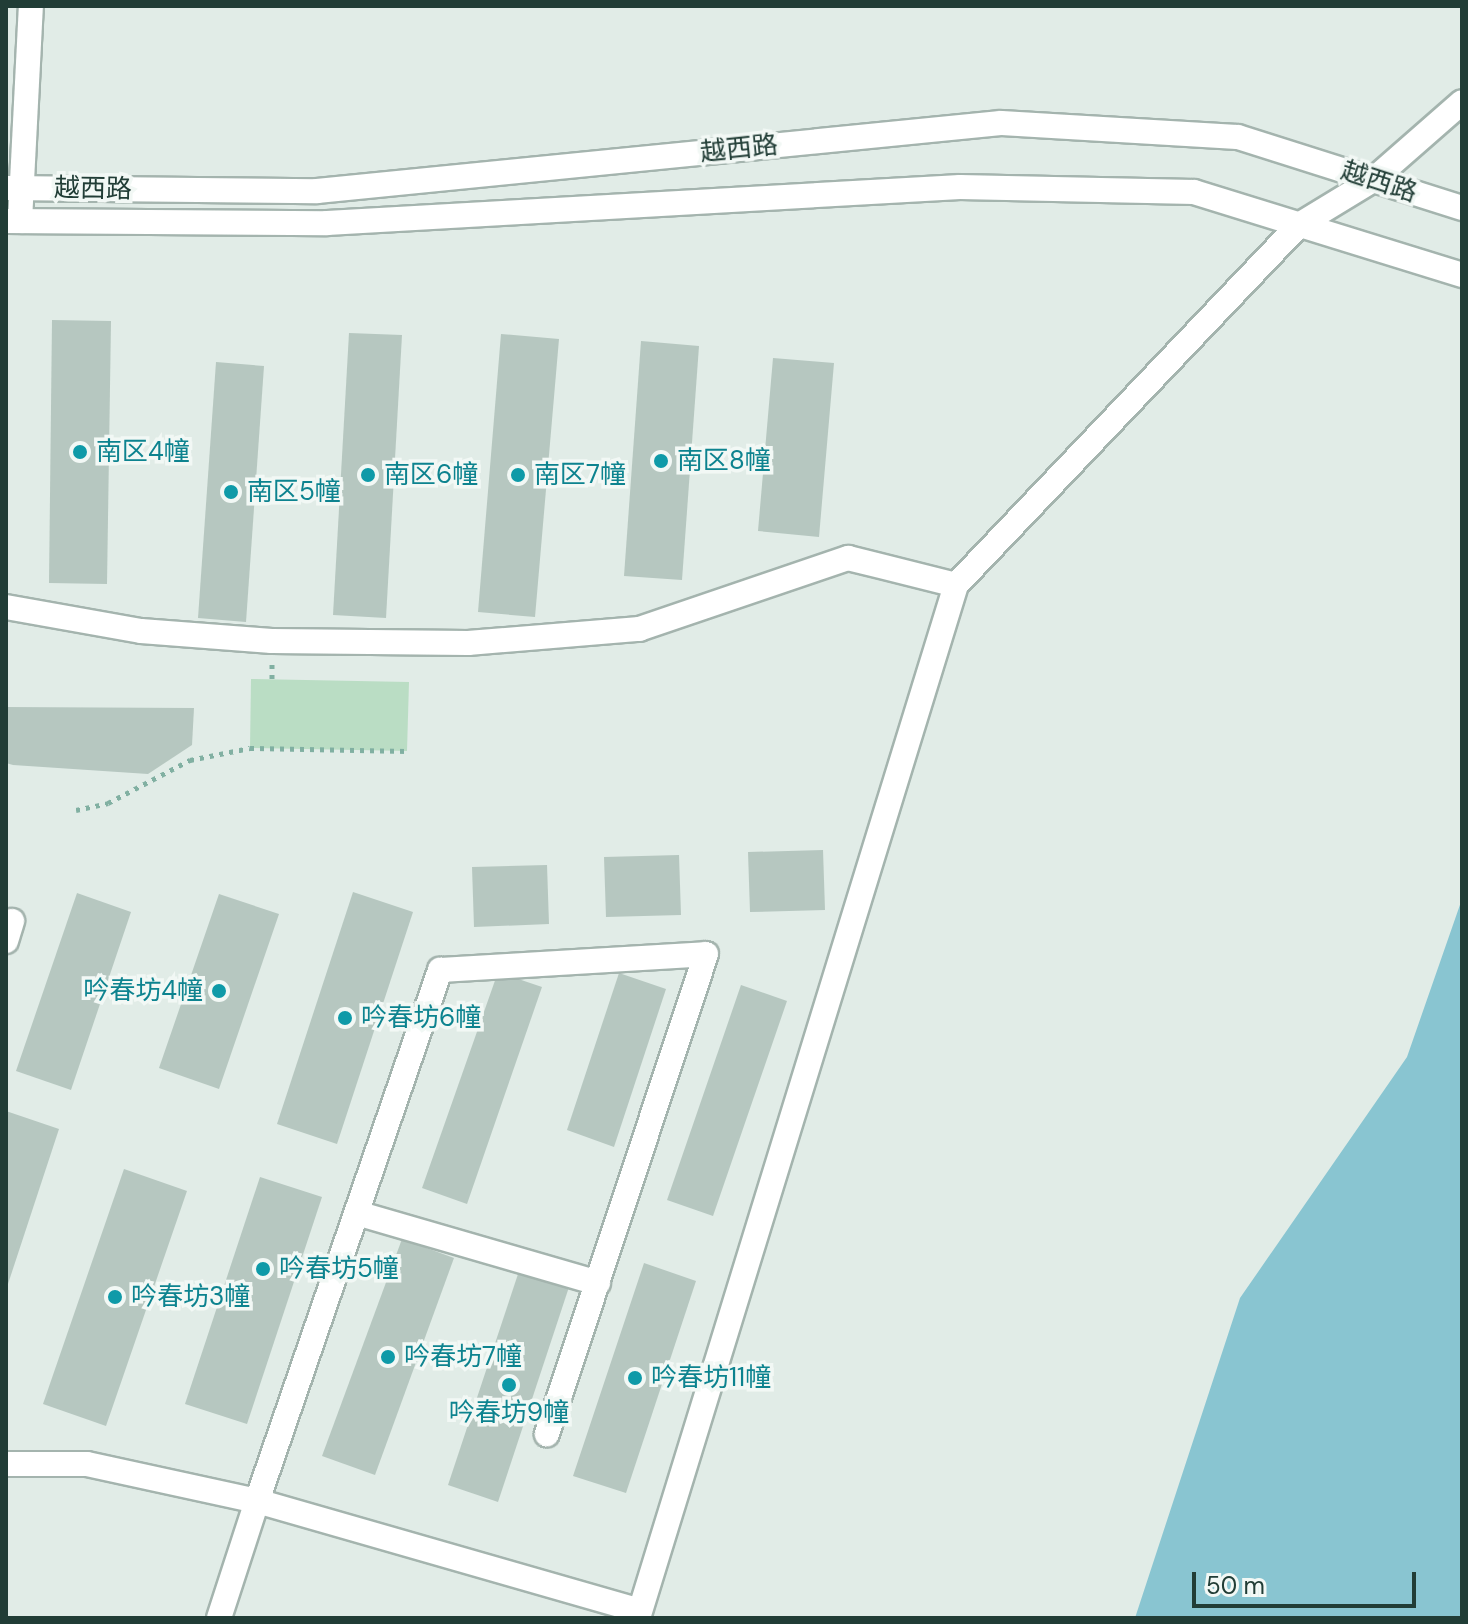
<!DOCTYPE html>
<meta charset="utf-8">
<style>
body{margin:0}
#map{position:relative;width:1468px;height:1624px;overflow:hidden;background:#e1ece7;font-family:"DM Sans","Noto Sans SC",sans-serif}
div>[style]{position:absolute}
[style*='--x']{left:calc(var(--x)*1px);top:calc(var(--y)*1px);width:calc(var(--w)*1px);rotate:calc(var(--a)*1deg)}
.green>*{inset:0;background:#baddc4}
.water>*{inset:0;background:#89c5d1}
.building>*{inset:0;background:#b6c7c0}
.path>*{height:5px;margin-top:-2.5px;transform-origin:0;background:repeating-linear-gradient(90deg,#81b0a2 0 4px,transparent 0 10px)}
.roads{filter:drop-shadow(2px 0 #a4b4ae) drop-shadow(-2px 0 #a4b4ae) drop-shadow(0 2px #a4b4ae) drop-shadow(0 -2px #a4b4ae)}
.street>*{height:24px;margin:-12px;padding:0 12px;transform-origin:12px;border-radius:12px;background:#fff}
.secondary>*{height:24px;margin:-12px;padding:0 12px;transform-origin:12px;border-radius:12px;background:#fff}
.dots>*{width:22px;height:22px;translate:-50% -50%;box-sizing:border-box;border:4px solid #f2f8f5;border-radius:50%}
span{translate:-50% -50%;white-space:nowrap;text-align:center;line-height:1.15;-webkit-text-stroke:7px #f2f8f5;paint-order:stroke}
.street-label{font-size:26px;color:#213d36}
.culture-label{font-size:26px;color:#0d838f}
.left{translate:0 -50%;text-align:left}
.right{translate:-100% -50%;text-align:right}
.frame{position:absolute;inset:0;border:8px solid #213d36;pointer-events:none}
.scale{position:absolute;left:1192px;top:1572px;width:224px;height:36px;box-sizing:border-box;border:4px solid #213d36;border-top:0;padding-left:10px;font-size:24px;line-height:28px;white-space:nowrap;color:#213d36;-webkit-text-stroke:6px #f2f8f5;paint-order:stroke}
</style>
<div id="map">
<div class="green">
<i style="clip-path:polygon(251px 679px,409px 682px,407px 751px,250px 748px)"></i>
</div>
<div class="water">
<i style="clip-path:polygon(1462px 899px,1462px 1618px,1135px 1618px,1240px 1298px,1407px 1057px)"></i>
</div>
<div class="building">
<i style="clip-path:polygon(52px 320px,111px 321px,107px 584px,49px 583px)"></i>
<i style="clip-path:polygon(349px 333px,402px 335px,386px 618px,333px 615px)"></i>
<i style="clip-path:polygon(501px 334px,559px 339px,535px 617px,478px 612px)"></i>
<i style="clip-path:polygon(641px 341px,699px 346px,682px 580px,624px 576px)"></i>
<i style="clip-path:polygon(773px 358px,834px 363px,819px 537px,758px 531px)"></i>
<i style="clip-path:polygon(216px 362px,264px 366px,246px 622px,198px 618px)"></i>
<i style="clip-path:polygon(6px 707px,194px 708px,192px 745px,148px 774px,13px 765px,6px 763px)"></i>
<i style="clip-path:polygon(823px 850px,825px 910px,750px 912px,748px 852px)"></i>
<i style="clip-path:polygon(679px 855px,681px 915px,606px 917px,604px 857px)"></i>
<i style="clip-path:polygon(547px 865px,549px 924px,474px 927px,472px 867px)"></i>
<i style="clip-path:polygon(353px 892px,413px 912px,337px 1144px,277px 1124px)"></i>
<i style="clip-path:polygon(77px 893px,131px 912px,71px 1090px,16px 1071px)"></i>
<i style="clip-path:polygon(219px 894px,279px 914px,219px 1089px,159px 1068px)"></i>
<i style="clip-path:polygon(498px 972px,542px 987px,467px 1204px,422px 1188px)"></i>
<i style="clip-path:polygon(619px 973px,666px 989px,614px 1147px,567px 1130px)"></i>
<i style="clip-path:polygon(741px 985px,787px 1001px,713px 1216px,667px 1200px)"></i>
<i style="clip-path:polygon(6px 1111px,59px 1129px,7px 1287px,6px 1287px)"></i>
<i style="clip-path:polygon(124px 1169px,187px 1191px,106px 1426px,43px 1404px)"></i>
<i style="clip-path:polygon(260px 1177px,322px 1197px,247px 1424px,185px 1404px)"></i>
<i style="clip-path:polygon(402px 1239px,454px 1258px,375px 1475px,322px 1456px)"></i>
<i style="clip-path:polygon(644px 1263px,696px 1281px,626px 1493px,573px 1476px)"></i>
<i style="clip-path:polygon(520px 1268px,570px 1284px,498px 1502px,448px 1485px)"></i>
</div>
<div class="path">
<i style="--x:272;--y:679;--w:15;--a:-90"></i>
<i style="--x:76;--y:810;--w:33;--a:-12"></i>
<i style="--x:108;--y:803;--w:93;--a:-27.7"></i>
<i style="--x:190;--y:760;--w:61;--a:-11.3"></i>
<i style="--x:250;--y:748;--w:157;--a:1.1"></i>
</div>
<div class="roads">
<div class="street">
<i style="--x:20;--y:221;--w:215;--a:-87.1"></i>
<i style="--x:6;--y:607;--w:137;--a:10.1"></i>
<i style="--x:141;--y:631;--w:131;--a:4.4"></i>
<i style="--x:272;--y:641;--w:196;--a:0.6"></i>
<i style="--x:468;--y:643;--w:172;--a:-4.7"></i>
<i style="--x:639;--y:629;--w:221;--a:-18.8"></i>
<i style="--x:848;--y:558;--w:111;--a:14"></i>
<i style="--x:956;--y:585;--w:1081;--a:107.11"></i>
<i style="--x:6;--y:941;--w:21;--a:-73"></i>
<i style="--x:357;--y:1213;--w:251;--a:16.2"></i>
<i style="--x:6;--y:1464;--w:81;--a:0"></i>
<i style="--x:87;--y:1464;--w:174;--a:12.3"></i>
<i style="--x:257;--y:1501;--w:562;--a:-70.98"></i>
<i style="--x:440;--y:970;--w:266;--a:-3.4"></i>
<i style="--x:706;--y:954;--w:506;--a:108.33"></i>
<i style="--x:219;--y:1618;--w:123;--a:-72"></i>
<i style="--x:257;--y:1501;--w:398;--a:16"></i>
</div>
<div class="secondary">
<i style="--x:6;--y:188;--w:311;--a:0.6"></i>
<i style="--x:317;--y:191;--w:687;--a:-5.68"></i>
<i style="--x:1001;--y:123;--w:237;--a:3.4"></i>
<i style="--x:1238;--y:137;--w:235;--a:17.6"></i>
<i style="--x:6;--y:221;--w:321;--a:0.4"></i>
<i style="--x:327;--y:223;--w:634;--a:-3.26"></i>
<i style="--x:960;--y:187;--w:234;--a:1.2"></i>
<i style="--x:1194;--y:192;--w:281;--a:17.2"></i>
<i style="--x:956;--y:585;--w:497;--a:-46.4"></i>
<i style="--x:1299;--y:225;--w:87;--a:-31.3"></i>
<i style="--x:1373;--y:180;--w:118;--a:-41.2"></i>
</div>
</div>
<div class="dots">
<i style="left:80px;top:452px;background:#0f9aa8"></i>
<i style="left:661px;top:461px;background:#0f9aa8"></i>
<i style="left:368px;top:475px;background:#0f9aa8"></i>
<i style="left:518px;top:475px;background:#0f9aa8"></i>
<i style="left:231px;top:492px;background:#0f9aa8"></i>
<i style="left:219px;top:991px;background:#0f9aa8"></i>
<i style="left:345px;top:1018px;background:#0f9aa8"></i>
<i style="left:263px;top:1269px;background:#0f9aa8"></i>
<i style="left:115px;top:1297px;background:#0f9aa8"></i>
<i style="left:388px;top:1357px;background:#0f9aa8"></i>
<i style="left:635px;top:1378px;background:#0f9aa8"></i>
<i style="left:509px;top:1385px;background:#0f9aa8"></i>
</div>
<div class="street-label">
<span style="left:739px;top:149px;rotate:-6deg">越西路</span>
<span style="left:1379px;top:182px;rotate:18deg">越西路</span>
<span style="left:93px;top:189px;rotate:1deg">越西路</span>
</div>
<div class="culture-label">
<span class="left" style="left:96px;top:452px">南区4幢</span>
<span class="left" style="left:677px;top:461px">南区8幢</span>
<span class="left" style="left:384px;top:475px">南区6幢</span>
<span class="left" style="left:534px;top:475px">南区7幢</span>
<span class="left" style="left:247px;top:492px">南区5幢</span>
<span class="right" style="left:203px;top:991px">吟春坊4幢</span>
<span class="left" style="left:361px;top:1018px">吟春坊6幢</span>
<span class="left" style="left:279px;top:1269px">吟春坊5幢</span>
<span class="left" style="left:131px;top:1297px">吟春坊3幢</span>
<span class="left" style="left:404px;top:1357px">吟春坊7幢</span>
<span class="left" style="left:651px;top:1378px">吟春坊11幢</span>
<span style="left:509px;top:1413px">吟春坊9幢</span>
</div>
<div class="frame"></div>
<div class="scale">50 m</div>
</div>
